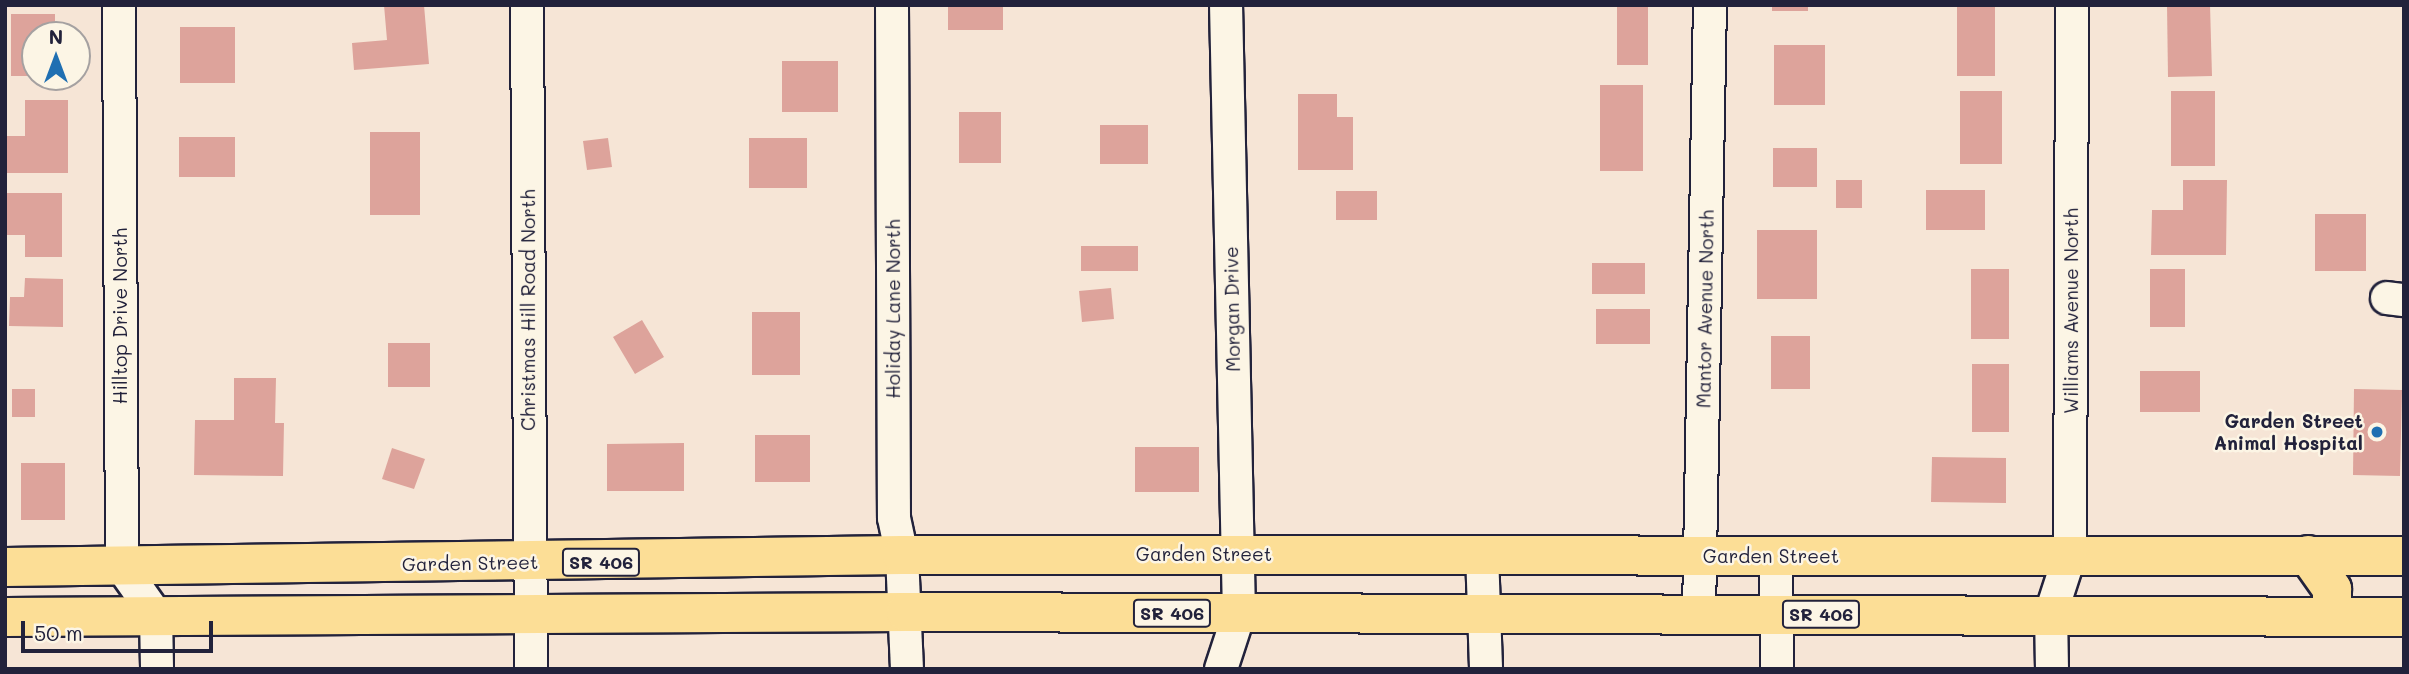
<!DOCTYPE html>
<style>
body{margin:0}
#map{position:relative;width:2409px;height:674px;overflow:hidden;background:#f6e5d6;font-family:Mali,sans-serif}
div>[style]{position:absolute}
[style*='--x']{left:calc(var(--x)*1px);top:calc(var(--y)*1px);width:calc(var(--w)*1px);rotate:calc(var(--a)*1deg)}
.building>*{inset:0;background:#dda39b}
.roads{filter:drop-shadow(2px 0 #22223b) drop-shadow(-2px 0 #22223b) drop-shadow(0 2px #22223b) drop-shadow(0 -2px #22223b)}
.minor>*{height:32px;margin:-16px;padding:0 16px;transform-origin:16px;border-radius:16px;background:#fcf5e5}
.major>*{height:38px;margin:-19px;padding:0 19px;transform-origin:19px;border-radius:19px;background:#fcde96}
.dots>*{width:19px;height:19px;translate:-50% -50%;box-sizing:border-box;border:4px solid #fcf5e5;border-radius:50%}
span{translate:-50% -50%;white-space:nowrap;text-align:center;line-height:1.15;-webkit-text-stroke:5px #fcf5e5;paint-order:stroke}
.shield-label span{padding:2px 5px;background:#fcf5e5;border:2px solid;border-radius:5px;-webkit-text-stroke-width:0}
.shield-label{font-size:18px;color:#22223b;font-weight:700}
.street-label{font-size:19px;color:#22223b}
.poi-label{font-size:19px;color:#22223b;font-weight:700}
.right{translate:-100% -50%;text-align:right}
.frame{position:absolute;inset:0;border:7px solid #22223b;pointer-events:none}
.north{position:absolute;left:21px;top:21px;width:70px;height:70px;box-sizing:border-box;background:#fcf5e5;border:2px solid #a5a1a1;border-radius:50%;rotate:0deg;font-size:19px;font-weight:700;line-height:28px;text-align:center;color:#22223b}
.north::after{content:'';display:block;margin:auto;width:24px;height:32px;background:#1f6fb2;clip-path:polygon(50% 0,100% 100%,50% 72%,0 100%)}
.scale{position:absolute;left:21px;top:621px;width:192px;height:32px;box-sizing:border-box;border:4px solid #22223b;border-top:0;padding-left:9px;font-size:21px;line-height:24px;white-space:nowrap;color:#22223b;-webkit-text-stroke:5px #fcf5e5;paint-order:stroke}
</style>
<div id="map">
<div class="building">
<i style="clip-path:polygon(384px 5px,424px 5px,429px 64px,354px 70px,352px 43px,387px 40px)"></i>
<i style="clip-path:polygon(948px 5px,1003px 5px,1003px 30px,948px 30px)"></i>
<i style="clip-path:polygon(1617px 5px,1648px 5px,1648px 65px,1617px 65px)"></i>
<i style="clip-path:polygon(1772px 5px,1808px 5px,1808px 11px,1772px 11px)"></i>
<i style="clip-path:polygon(1957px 5px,1995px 5px,1995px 76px,1957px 76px)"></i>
<i style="clip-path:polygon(2167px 5px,2210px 5px,2212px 76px,2168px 77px)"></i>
<i style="clip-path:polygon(11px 14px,55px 14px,55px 35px,35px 35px,35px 76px,11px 76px)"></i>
<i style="clip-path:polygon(180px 27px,235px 27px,235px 83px,180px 83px)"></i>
<i style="clip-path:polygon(1774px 45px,1825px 45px,1825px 105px,1774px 105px)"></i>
<i style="clip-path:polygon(782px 61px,838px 61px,838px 112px,782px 112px)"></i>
<i style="clip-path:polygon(1600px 85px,1643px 85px,1643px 171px,1600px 171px)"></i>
<i style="clip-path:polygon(1960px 91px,2002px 91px,2002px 164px,1960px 164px)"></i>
<i style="clip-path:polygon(2171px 91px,2215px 91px,2215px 166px,2171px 166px)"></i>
<i style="clip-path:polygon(1298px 94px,1337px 94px,1337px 117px,1353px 117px,1353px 170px,1298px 170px)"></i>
<i style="clip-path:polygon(25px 100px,68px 100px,68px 173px,5px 173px,5px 136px,25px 136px)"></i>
<i style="clip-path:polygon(959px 112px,1001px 112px,1001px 163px,959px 163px)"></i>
<i style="clip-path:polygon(1100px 125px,1148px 125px,1148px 164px,1100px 164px)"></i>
<i style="clip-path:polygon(370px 132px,420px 132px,420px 215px,370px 215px)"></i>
<i style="clip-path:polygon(179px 137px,235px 137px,235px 177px,179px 177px)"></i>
<i style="clip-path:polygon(608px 138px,612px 167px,587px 170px,583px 141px)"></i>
<i style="clip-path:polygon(749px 138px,807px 138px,807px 188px,749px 188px)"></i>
<i style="clip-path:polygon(1773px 148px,1817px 148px,1817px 187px,1773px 187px)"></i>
<i style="clip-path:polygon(1836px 180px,1862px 180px,1862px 208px,1836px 208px)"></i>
<i style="clip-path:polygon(2183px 180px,2227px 180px,2226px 255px,2151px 255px,2152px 210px,2183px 210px)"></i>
<i style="clip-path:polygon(1926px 190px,1985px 190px,1985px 230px,1926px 230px)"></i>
<i style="clip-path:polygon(1336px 191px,1377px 191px,1377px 220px,1336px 220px)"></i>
<i style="clip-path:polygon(5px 193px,62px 193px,62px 257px,25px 257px,25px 235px,5px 235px)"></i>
<i style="clip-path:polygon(2315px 214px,2366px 214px,2366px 271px,2315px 271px)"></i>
<i style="clip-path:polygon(1757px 230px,1817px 230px,1817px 299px,1757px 299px)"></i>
<i style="clip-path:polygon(1081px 246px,1138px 246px,1138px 271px,1081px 271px)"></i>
<i style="clip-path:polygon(1592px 263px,1645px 263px,1645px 294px,1592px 294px)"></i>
<i style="clip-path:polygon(1971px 269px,2009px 269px,2009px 339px,1971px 339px)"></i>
<i style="clip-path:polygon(2150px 269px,2185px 269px,2185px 327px,2150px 327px)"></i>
<i style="clip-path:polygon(25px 278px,63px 279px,63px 327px,9px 326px,10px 297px,24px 297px)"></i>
<i style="clip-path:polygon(1111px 288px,1114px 319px,1082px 322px,1079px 291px)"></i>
<i style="clip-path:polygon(1596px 309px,1650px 309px,1650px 344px,1596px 344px)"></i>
<i style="clip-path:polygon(752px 312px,800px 312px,800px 375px,752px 375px)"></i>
<i style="clip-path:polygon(642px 320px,664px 357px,635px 374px,613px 337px)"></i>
<i style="clip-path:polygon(1771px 336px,1810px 336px,1810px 389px,1771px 389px)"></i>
<i style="clip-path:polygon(388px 343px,430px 343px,430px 387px,388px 387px)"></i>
<i style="clip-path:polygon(1972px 364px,2009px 364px,2009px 432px,1972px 432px)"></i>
<i style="clip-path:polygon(2140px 371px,2200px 371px,2200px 412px,2140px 412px)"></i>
<i style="clip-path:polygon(234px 378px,276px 378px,275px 423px,284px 423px,283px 476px,194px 475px,195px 420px,234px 420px)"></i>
<i style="clip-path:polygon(12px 389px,35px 389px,35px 417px,12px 417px)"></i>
<i style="clip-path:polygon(2354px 389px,2402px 390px,2400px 476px,2353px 475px)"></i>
<i style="clip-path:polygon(755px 435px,810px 435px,810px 482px,755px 482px)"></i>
<i style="clip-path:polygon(684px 443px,684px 491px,607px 491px,607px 444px)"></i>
<i style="clip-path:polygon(1135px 447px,1199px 447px,1199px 492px,1135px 492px)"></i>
<i style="clip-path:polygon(392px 448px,425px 459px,414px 489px,382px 479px)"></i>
<i style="clip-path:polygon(1932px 457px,2006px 458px,2006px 503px,1931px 502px)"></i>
<i style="clip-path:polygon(21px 463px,65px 463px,65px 520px,21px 520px)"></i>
</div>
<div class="roads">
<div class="minor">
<i style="--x:119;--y:5;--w:562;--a:89.69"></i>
<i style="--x:122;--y:567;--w:59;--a:54.7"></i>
<i style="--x:156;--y:615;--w:54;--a:88.9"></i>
<i style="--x:527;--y:5;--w:664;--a:89.65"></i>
<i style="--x:892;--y:5;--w:513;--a:89.78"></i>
<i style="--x:894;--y:518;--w:38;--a:78"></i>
<i style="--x:902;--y:555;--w:114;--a:87.5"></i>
<i style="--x:2387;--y:298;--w:17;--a:7"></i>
<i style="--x:1482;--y:553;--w:116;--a:88"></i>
<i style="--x:1776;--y:557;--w:112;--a:89.5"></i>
<i style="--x:1699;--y:614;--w:609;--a:-88.97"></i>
<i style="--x:1221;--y:669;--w:58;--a:-71.9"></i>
<i style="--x:1239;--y:614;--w:609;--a:-91.22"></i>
<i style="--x:2052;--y:669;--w:56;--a:-91"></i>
<i style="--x:2051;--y:613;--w:61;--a:-71.9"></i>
<i style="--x:2070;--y:555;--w:550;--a:-89.79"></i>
</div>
<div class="major">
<i style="--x:2308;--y:555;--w:42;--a:54.8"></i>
<i style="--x:2332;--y:589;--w:27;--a:90"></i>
<i style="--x:5;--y:567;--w:897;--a:-0.77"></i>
<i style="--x:902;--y:555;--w:1502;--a:0.04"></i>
<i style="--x:5;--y:617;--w:901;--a:-0.32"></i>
<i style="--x:906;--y:612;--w:1498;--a:0.19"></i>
</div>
</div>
<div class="dots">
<i style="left:2377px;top:432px;background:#1f6fb2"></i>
</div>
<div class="shield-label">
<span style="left:601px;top:562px">SR 406</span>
<span style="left:1172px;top:613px">SR 406</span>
<span style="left:1821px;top:614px">SR 406</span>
</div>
<div class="street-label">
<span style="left:893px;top:309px;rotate:-90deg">Holiday Lane North</span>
<span style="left:1232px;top:309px;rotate:-91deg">Morgan Drive</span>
<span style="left:1705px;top:309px;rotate:-89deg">Mantor Avenue North</span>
<span style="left:528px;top:310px;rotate:-90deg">Christmas Hill Road North</span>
<span style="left:2071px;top:311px;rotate:-90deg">Williams Avenue North</span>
<span style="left:120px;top:316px;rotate:-90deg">Hilltop Drive North</span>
<span style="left:1204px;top:554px">Garden Street</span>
<span style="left:1771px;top:556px">Garden Street</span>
<span style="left:470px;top:563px;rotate:-1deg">Garden Street</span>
</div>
<div class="poi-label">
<span class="right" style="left:2363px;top:432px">Garden Street<br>Animal Hospital</span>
</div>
<div class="frame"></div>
<div class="north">N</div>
<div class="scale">50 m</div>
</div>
